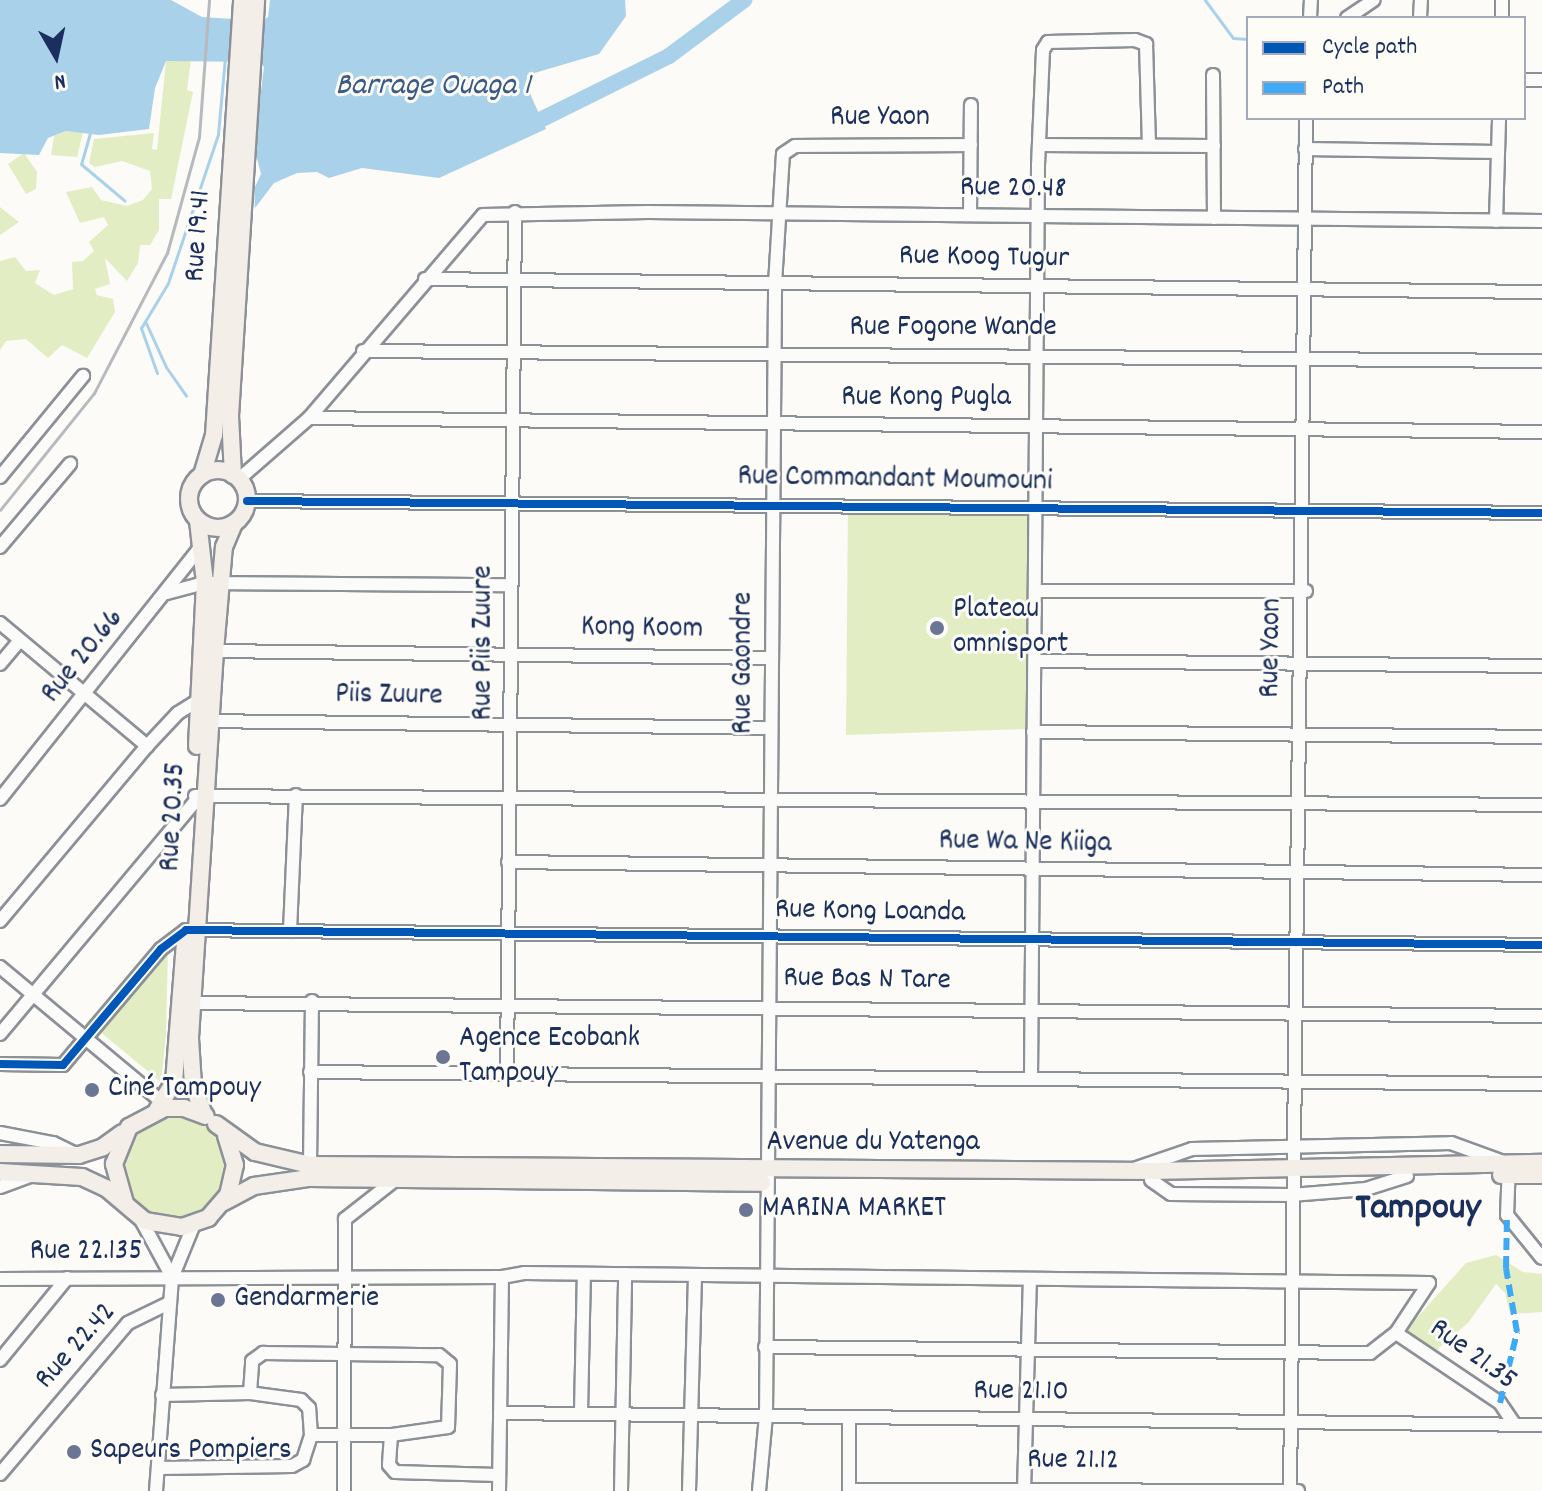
<!DOCTYPE html>
<meta charset="utf-8">
<style>
body{margin:0}
#map{position:relative;width:1542px;height:1491px;overflow:hidden;background:#fcfbf8;font-family:Dekko,sans-serif}
div>[style]{position:absolute}
[style*='--x']{left:calc(var(--x)*1px);top:calc(var(--y)*1px);width:calc(var(--w)*1px);rotate:calc(var(--a)*1deg)}
.green>*{inset:0;background:#e2edc3}
.round{border-radius:50%}
.water>*{inset:0;background:#a9d2ea}
.stream>*{height:3px;margin:-1.5px;padding:0 1.5px;transform-origin:1.5px;border-radius:1.5px;background:#a9d2ea}
.river>*{height:16px;margin:-8px;padding:0 8px;transform-origin:8px;border-radius:8px;background:#a9d2ea}
.roads{filter:drop-shadow(2px 0 #8c9097) drop-shadow(-2px 0 #8c9097) drop-shadow(0 2px #8c9097) drop-shadow(0 -2px #8c9097)}
.minor>*{height:12px;margin:-6px;padding:0 6px;transform-origin:6px;border-radius:6px;background:#fbfbf9}
.major>*{height:16px;margin:-8px;padding:0 8px;transform-origin:8px;border-radius:8px;background:#f3eee8}
.major>.ring{margin:-8px;padding:0;box-sizing:content-box;background:none;border:16px solid #f3eee8;border-radius:50%}
.rail>*{height:3px;margin:-1.5px;padding:0 1.5px;transform-origin:1.5px;border-radius:1.5px;background:#b6b9bd}
.quiet>*{height:6px;margin-top:-3px;transform-origin:0;background:repeating-linear-gradient(90deg,#3fa9f5 0 12px,transparent 0 18px)}
.cycleway>*{height:8px;margin:-4px;padding:0 4px;transform-origin:4px;border-radius:4px;background:#0057b8}
.dots>*{width:22px;height:22px;translate:-50% -50%;box-sizing:border-box;border:4px solid #fdfcf7;border-radius:50%}
span{translate:-50% -50%;white-space:nowrap;text-align:center;line-height:1.15;-webkit-text-stroke:6px #fdfcf7;paint-order:stroke}
.street-label{font-size:30px;color:#1b2f5e}
.poi-label{font-size:30px;color:#1b2f5e}
.left{translate:0 -50%;text-align:left}
.water-label{font-size:32px;color:#3b5a86;font-style:italic}
.district-label{font-size:38px;color:#1b2f5e;font-weight:700}
.legend{position:absolute;left:1246px;top:16px;width:280px;height:104px;box-sizing:border-box;background:#fdfcf7;border:2px solid #a3aaba;margin:0;padding:10px 14px;list-style:none;font-size:24px;color:#1b2f5e}
.legend li{display:flex;align-items:center;gap:16px;height:40px}
.legend b{width:40px;border:2px solid #a3aaba}
.north{position:absolute;left:16px;top:16px;width:80px;height:80px;-webkit-text-stroke:6px #fdfcf7;paint-order:stroke;rotate:171deg;font-size:22px;font-weight:700;line-height:32px;text-align:center;color:#1b2f5e}
.north::after{content:'';display:block;margin:auto;width:28px;height:36px;background:#1b2f5e;clip-path:polygon(50% 0,100% 100%,50% 72%,0 100%)}
</style>
<div id="map">
<div class="green">
<i style="clip-path:polygon(191px 60px,187px 90px,193px 92px,171px 199px,159px 199px,159px 230px,150px 245px,140px 245px,138px 263px,127px 281px,105px 258px,110px 284px,95px 289px,97px 295px,113px 299px,115px 312px,87px 358px,62px 345px,48px 358px,26px 339px,6px 341px,0 350px,0 261px,15px 257px,26px 271px,40px 270px,35px 283px,54px 295px,73px 289px,72px 262px,83px 261px,94px 251px,89px 242px,108px 225px,104px 217px,80px 223px,66px 192px,92px 187px,101px 200px,127px 206px,143px 200px,152px 189px,150px 171px,122px 161px,95px 167px,89px 163px,94px 139px,154px 133px,152px 149px,157px 150px,166px 61px)"></i>
<i style="clip-path:polygon(66px 131px,83px 132px,77px 157px,51px 155px,54px 136px)"></i>
<i style="clip-path:polygon(24px 153px,37px 172px,36px 189px,26px 194px,8px 164px)"></i>
<i style="clip-path:polygon(0 207px,19px 222px,0 235px)"></i>
<i style="clip-path:polygon(848px 509px,1031px 511px,1026px 729px,846px 735px)"></i>
<i style="clip-path:polygon(168px 949px,166px 1035px,161px 1082px,99px 1031px)"></i>
<i class="round" style="left:122px;top:1114px;width:106px;height:106px"></i>
<i style="clip-path:polygon(1496px 1255px,1523px 1272px,1542px 1274px,1542px 1312px,1510px 1314px,1505px 1293px,1496px 1284px,1468px 1323px,1433px 1353px,1405px 1331px,1466px 1263px)"></i>
</div>
<div class="water">
<i style="clip-path:polygon(0 0,171px 0,202px 17px,262px 21px,268px 17px,270px 0,625px 0,626px 16px,599px 54px,531px 74px,531px 96px,546px 129px,439px 178px,362px 168px,329px 178px,317px 172px,297px 173px,274px 183px,255px 208px,254px 189px,261px 174px,254px 147px,264px 67px,260px 62px,166px 61px,155px 88px,149px 129px,99px 135px,66px 131px,48px 138px,39px 155px,0 153px)"></i>
</div>
<div class="stream">
<i style="--x:1205;--y:0;--w:47;--a:53.6"></i>
<i style="--x:1233;--y:38;--w:15;--a:4"></i>
<i style="--x:90;--y:133;--w:32;--a:106"></i>
<i style="--x:81;--y:164;--w:57;--a:40.1"></i>
<i style="--x:1298;--y:214;--w:96;--a:-89.4"></i>
<i style="--x:1297;--y:286;--w:64;--a:-89.1"></i>
<i style="--x:146;--y:323;--w:48;--a:65.6"></i>
<i style="--x:166;--y:367;--w:35;--a:55"></i>
<i style="--x:1297;--y:354;--w:60;--a:-90"></i>
<i style="--x:1297;--y:362;--w:44;--a:90"></i>
<i style="--x:157;--y:373;--w:48;--a:-109.6"></i>
<i style="--x:141;--y:328;--w:52;--a:-59"></i>
<i style="--x:168;--y:283;--w:157;--a:-71.4"></i>
<i style="--x:218;--y:134;--w:77;--a:-84.8"></i>
<i style="--x:1294;--y:586;--w:28;--a:-88"></i>
<i style="--x:1293;--y:658;--w:64;--a:-89.1"></i>
<i style="--x:1292;--y:730;--w:64;--a:-89.1"></i>
<i style="--x:1292;--y:798;--w:60;--a:-90"></i>
<i style="--x:1291;--y:866;--w:60;--a:-90"></i>
<i style="--x:1291;--y:934;--w:60;--a:-90"></i>
<i style="--x:1289;--y:1078;--w:20;--a:-90"></i>
<i style="--x:1288;--y:1126;--w:40;--a:-90"></i>
</div>
<div class="river">
<i style="--x:522;--y:129;--w:164;--a:-26.4"></i>
<i style="--x:669;--y:56;--w:94;--a:-36.7"></i>
</div>
<div class="roads">
<div class="minor">
<i style="--x:1310;--y:18;--w:18;--a:-87"></i>
<i style="--x:1347;--y:18;--w:32;--a:-34"></i>
<i style="--x:1420;--y:18;--w:18;--a:-87"></i>
<i style="--x:1502;--y:18;--w:18;--a:-90"></i>
<i style="--x:1213;--y:75;--w:143;--a:89.6"></i>
<i style="--x:1524;--y:80;--w:18;--a:0"></i>
<i style="--x:1040;--y:145;--w:174;--a:0.3"></i>
<i style="--x:1305;--y:149;--w:192;--a:0.9"></i>
<i style="--x:970;--y:215;--w:110;--a:-89.5"></i>
<i style="--x:1496;--y:221;--w:103;--a:-88.3"></i>
<i style="--x:425;--y:279;--w:1117;--a:0.67"></i>
<i style="--x:363;--y:351;--w:1179;--a:0.49"></i>
<i style="--x:309;--y:418;--w:1233;--a:0.65"></i>
<i style="--x:0;--y:477;--w:131;--a:-50.6"></i>
<i style="--x:239;--y:479;--w:93;--a:-41.1"></i>
<i style="--x:309;--y:418;--w:267;--a:-49.4"></i>
<i style="--x:483;--y:215;--w:165;--a:-1"></i>
<i style="--x:648;--y:212;--w:894;--a:0.58"></i>
<i style="--x:247;--y:501;--w:1295;--a:0.53"></i>
<i style="--x:0;--y:547;--w:109;--a:-49.9"></i>
<i style="--x:1036;--y:591;--w:270;--a:0"></i>
<i style="--x:167;--y:593;--w:39;--a:-15"></i>
<i style="--x:205;--y:583;--w:306;--a:0.4"></i>
<i style="--x:0;--y:623;--w:192;--a:39.9"></i>
<i style="--x:215;--y:651;--w:557;--a:0.72"></i>
<i style="--x:1035;--y:661;--w:507;--a:0.57"></i>
<i style="--x:0;--y:664;--w:31;--a:-50"></i>
<i style="--x:202;--y:721;--w:569;--a:0.7"></i>
<i style="--x:1033;--y:732;--w:509;--a:0.56"></i>
<i style="--x:195;--y:796;--w:1347;--a:0.38"></i>
<i style="--x:0;--y:799;--w:325;--a:-51.5"></i>
<i style="--x:508;--y:862;--w:1034;--a:0.72"></i>
<i style="--x:0;--y:921;--w:229;--a:-50"></i>
<i style="--x:147;--y:746;--w:45;--a:-46.8"></i>
<i style="--x:178;--y:713;--w:25;--a:-32"></i>
<i style="--x:290;--y:931;--w:136;--a:-87.5"></i>
<i style="--x:0;--y:967;--w:212;--a:39.8"></i>
<i style="--x:192;--y:1003;--w:1350;--a:0.55"></i>
<i style="--x:0;--y:1034;--w:302;--a:-50"></i>
<i style="--x:194;--y:803;--w:10;--a:0"></i>
<i style="--x:0;--y:1064;--w:63;--a:0.9"></i>
<i style="--x:63;--y:1065;--w:152;--a:-49.8"></i>
<i style="--x:161;--y:949;--w:31;--a:-37"></i>
<i style="--x:186;--y:930;--w:1356;--a:0.63"></i>
<i style="--x:310;--y:1072;--w:1232;--a:0.56"></i>
<i style="--x:507;--y:1074;--w:862;--a:-89.47"></i>
<i style="--x:1031;--y:1079;--w:914;--a:-89.56"></i>
<i style="--x:1038;--y:165;--w:115;--a:-87.5"></i>
<i style="--x:1043;--y:50;--w:9;--a:-58"></i>
<i style="--x:1048;--y:42;--w:87;--a:-1.3"></i>
<i style="--x:1135;--y:40;--w:12;--a:20"></i>
<i style="--x:1146;--y:44;--w:101;--a:88.3"></i>
<i style="--x:0;--y:1133;--w:54;--a:10.7"></i>
<i style="--x:53;--y:1143;--w:25;--a:26"></i>
<i style="--x:310;--y:1165;--w:164;--a:-89.3"></i>
<i style="--x:1134;--y:1169;--w:61;--a:-19"></i>
<i style="--x:1192;--y:1149;--w:259;--a:-1.3"></i>
<i style="--x:1451;--y:1143;--w:62;--a:19.9"></i>
<i style="--x:1509;--y:1164;--w:51;--a:92.2"></i>
<i style="--x:1507;--y:1215;--w:55;--a:50.9"></i>
<i style="--x:1151;--y:1180;--w:24;--a:35"></i>
<i style="--x:1171;--y:1194;--w:120;--a:0.5"></i>
<i style="--x:1291;--y:1195;--w:75;--a:-4.6"></i>
<i style="--x:1366;--y:1189;--w:43;--a:-17.6"></i>
<i style="--x:0;--y:1187;--w:33;--a:-20"></i>
<i style="--x:140;--y:1218;--w:65;--a:61.5"></i>
<i style="--x:0;--y:1279;--w:502;--a:-0.23"></i>
<i style="--x:502;--y:1277;--w:22;--a:-10"></i>
<i style="--x:524;--y:1273;--w:905;--a:0.63"></i>
<i style="--x:1396;--y:1333;--w:125;--a:33.9"></i>
<i style="--x:1500;--y:1403;--w:25;--a:56"></i>
<i style="--x:765;--y:1347;--w:605;--a:0.57"></i>
<i style="--x:1370;--y:1353;--w:33;--a:-38"></i>
<i style="--x:1396;--y:1333;--w:60;--a:-56.6"></i>
<i style="--x:0;--y:1360;--w:106;--a:-50.7"></i>
<i style="--x:250;--y:1393;--w:32;--a:-86"></i>
<i style="--x:252;--y:1361;--w:14;--a:-36"></i>
<i style="--x:263;--y:1353;--w:176;--a:0.7"></i>
<i style="--x:439;--y:1355;--w:14;--a:39"></i>
<i style="--x:450;--y:1364;--w:63;--a:91.8"></i>
<i style="--x:448;--y:1427;--w:58;--a:172"></i>
<i style="--x:391;--y:1435;--w:80;--a:180"></i>
<i style="--x:500;--y:1413;--w:1042;--a:0.66"></i>
<i style="--x:581;--y:1413;--w:139;--a:-88.8"></i>
<i style="--x:391;--y:1435;--w:30;--a:94"></i>
<i style="--x:389;--y:1465;--w:9;--a:49"></i>
<i style="--x:395;--y:1472;--w:103;--a:1.7"></i>
<i style="--x:159;--y:1468;--w:133;--a:-0.9"></i>
<i style="--x:292;--y:1466;--w:13;--a:-29"></i>
<i style="--x:303;--y:1460;--w:26;--a:-72"></i>
<i style="--x:311;--y:1435;--w:27;--a:-94"></i>
<i style="--x:309;--y:1408;--w:11;--a:-135"></i>
<i style="--x:301;--y:1400;--w:51;--a:-172.2"></i>
<i style="--x:250;--y:1393;--w:88;--a:178.7"></i>
<i style="--x:0;--y:1474;--w:198;--a:-49.7"></i>
<i style="--x:128;--y:1323;--w:46;--a:-26"></i>
<i style="--x:849;--y:1490;--w:449;--a:0.1"></i>
<i style="--x:156;--y:1491;--w:214;--a:-85.7"></i>
<i style="--x:172;--y:1278;--w:58;--a:-67.8"></i>
<i style="--x:344;--y:1491;--w:272;--a:-89.8"></i>
<i style="--x:345;--y:1219;--w:65;--a:-38.1"></i>
<i style="--x:499;--y:1491;--w:214;--a:-89.2"></i>
<i style="--x:621;--y:1491;--w:217;--a:-88.9"></i>
<i style="--x:689;--y:1491;--w:216;--a:-88.4"></i>
<i style="--x:759;--y:1491;--w:75;--a:-84.7"></i>
<i style="--x:766;--y:1416;--w:1132;--a:-89.54"></i>
<i style="--x:775;--y:284;--w:130;--a:-86.5"></i>
<i style="--x:783;--y:154;--w:14;--a:-34"></i>
<i style="--x:795;--y:146;--w:176;--a:-0.3"></i>
<i style="--x:849;--y:1491;--w:74;--a:-90"></i>
<i style="--x:1024;--y:1491;--w:212;--a:-88.4"></i>
<i style="--x:1290;--y:1491;--w:1373;--a:-89.33"></i>
</div>
<div class="major">
<i class="ring" style="left:189px;top:470px;width:42px;height:42px"></i>
<i style="--x:202;--y:475;--w:42;--a:-73.3"></i>
<i style="--x:214;--y:435;--w:436;--a:-86.3"></i>
<i style="--x:233;--y:475;--w:59;--a:-92.9"></i>
<i style="--x:230;--y:416;--w:417;--a:-86.4"></i>
<i style="--x:197;--y:746;--w:163;--a:-87.2"></i>
<i style="--x:205;--y:583;--w:62;--a:-96.4"></i>
<i style="--x:157;--y:1110;--w:33;--a:-59"></i>
<i style="--x:174;--y:1082;--w:141;--a:-85.5"></i>
<i style="--x:204;--y:1115;--w:32;--a:-110"></i>
<i style="--x:193;--y:1085;--w:47;--a:-93.7"></i>
<i style="--x:190;--y:1038;--w:388;--a:-86.3"></i>
<i style="--x:215;--y:651;--w:104;--a:-85.1"></i>
<i style="--x:224;--y:547;--w:25;--a:-67"></i>
<i style="--x:216;--y:1124;--w:48;--a:35.7"></i>
<i style="--x:255;--y:1152;--w:57;--a:13.3"></i>
<i style="--x:310;--y:1165;--w:841;--a:0.41"></i>
<i style="--x:1151;--y:1171;--w:391;--a:-1.2"></i>
<i style="--x:0;--y:1154;--w:79;--a:0.7"></i>
<i style="--x:79;--y:1155;--w:25;--a:-18"></i>
<i style="--x:103;--y:1147;--w:24;--a:-36"></i>
<i style="--x:0;--y:1172;--w:82;--a:3.5"></i>
<i style="--x:82;--y:1177;--w:26;--a:25"></i>
<i style="--x:106;--y:1188;--w:51;--a:40.2"></i>
<i style="--x:145;--y:1221;--w:37;--a:9"></i>
<i style="--x:182;--y:1227;--w:28;--a:-19"></i>
<i style="--x:208;--y:1218;--w:30;--a:-49"></i>
<i style="--x:228;--y:1195;--w:31;--a:-77"></i>
<i style="--x:235;--y:1165;--w:31;--a:-107"></i>
<i style="--x:1501;--y:1175;--w:41;--a:0"></i>
<i style="--x:224;--y:1202;--w:34;--a:-28"></i>
<i style="--x:254;--y:1186;--w:56;--a:-8.3"></i>
<i style="--x:309;--y:1178;--w:453;--a:0.6"></i>
<i style="--x:125;--y:1203;--w:41;--a:-105.8"></i>
<i style="--x:114;--y:1164;--w:40;--a:-68"></i>
<i style="--x:129;--y:1127;--w:40;--a:-28"></i>
<i style="--x:164;--y:1108;--w:20;--a:0"></i>
<i style="--x:184;--y:1108;--w:23;--a:20"></i>
</div>
</div>
<div class="rail">
<i style="--x:0;--y:510;--w:150;--a:-51.2"></i>
<i style="--x:94;--y:393;--w:158;--a:-62.5"></i>
<i style="--x:167;--y:253;--w:120;--a:-74.6"></i>
<i style="--x:199;--y:137;--w:137;--a:-85.8"></i>
</div>
<div class="quiet">
<i style="--x:1500;--y:1403;--w:73;--a:-76.5"></i>
<i style="--x:1517;--y:1332;--w:65;--a:-99.8"></i>
<i style="--x:1506;--y:1268;--w:53;--a:-88.9"></i>
</div>
<div class="cycleway">
<i style="--x:247;--y:501;--w:1295;--a:0.53"></i>
<i style="--x:0;--y:1064;--w:63;--a:0.9"></i>
<i style="--x:63;--y:1065;--w:152;--a:-49.8"></i>
<i style="--x:161;--y:949;--w:31;--a:-37"></i>
<i style="--x:186;--y:930;--w:1356;--a:0.63"></i>
</div>
<div class="dots">
<i style="left:937px;top:628px;background:#6a7694"></i>
<i style="left:443px;top:1057px;background:#6a7694"></i>
<i style="left:92px;top:1090px;background:#6a7694"></i>
<i style="left:746px;top:1210px;background:#6a7694"></i>
<i style="left:218px;top:1300px;background:#6a7694"></i>
<i style="left:74px;top:1452px;background:#6a7694"></i>
</div>
<div class="street-label">
<span style="left:880px;top:119px">Rue Yaon</span>
<span style="left:1013px;top:190px;rotate:1deg">Rue 20.48</span>
<span style="left:200px;top:236px;rotate:-86deg">Rue 19.41</span>
<span style="left:984px;top:259px;rotate:1deg">Rue Koog Tugur</span>
<span style="left:953px;top:329px">Rue Fogone Wande</span>
<span style="left:926px;top:399px">Rue Kong Pugla</span>
<span style="left:895px;top:481px;rotate:1deg">Rue Commandant Moumouni</span>
<span style="left:642px;top:630px;rotate:1deg">Kong Koom</span>
<span style="left:485px;top:643px;rotate:-90deg">Rue Piis Zuure</span>
<span style="left:1273px;top:648px;rotate:-89deg">Rue Yaon</span>
<span style="left:84px;top:657px;rotate:-51deg">Rue 20.66</span>
<span style="left:745px;top:663px;rotate:-90deg">Rue Gaondre</span>
<span style="left:389px;top:697px;rotate:1deg">Piis Zuure</span>
<span style="left:175px;top:817px;rotate:-87deg">Rue 20.35</span>
<span style="left:1025px;top:844px;rotate:1deg">Rue Wa Ne Kiiga</span>
<span style="left:870px;top:913px;rotate:1deg">Rue Kong Loanda</span>
<span style="left:867px;top:981px;rotate:1deg">Rue Bas N Tare</span>
<span style="left:873px;top:1144px">Avenue du Yatenga</span>
<span style="left:86px;top:1253px">Rue 22.135</span>
<span style="left:77px;top:1347px;rotate:-48deg">Rue 22.42</span>
<span style="left:1472px;top:1356px;rotate:36deg">Rue 21.35</span>
<span style="left:1021px;top:1393px;rotate:1deg">Rue 21.10</span>
<span style="left:1073px;top:1462px;rotate:1deg">Rue 21.12</span>
</div>
<div class="poi-label">
<span class="left" style="left:953px;top:628px">Plateau<br>omnisport</span>
<span class="left" style="left:459px;top:1057px">Agence Ecobank<br>Tampouy</span>
<span class="left" style="left:108px;top:1090px">Ciné Tampouy</span>
<span class="left" style="left:762px;top:1210px">MARINA MARKET</span>
<span class="left" style="left:234px;top:1300px">Gendarmerie</span>
<span class="left" style="left:90px;top:1452px">Sapeurs Pompiers</span>
</div>
<div class="water-label">
<span style="left:433px;top:87px">Barrage Ouaga 1</span>
</div>
<div class="district-label">
<span style="left:1418px;top:1210px">Tampouy</span>
</div>
<ul class="legend">
<li><b style="height:10px;background:#0057b8"></b>Cycle path</li>
<li><b style="height:10px;background:#3fa9f5"></b>Path</li>
</ul>
<div class="north">N</div>
</div>
